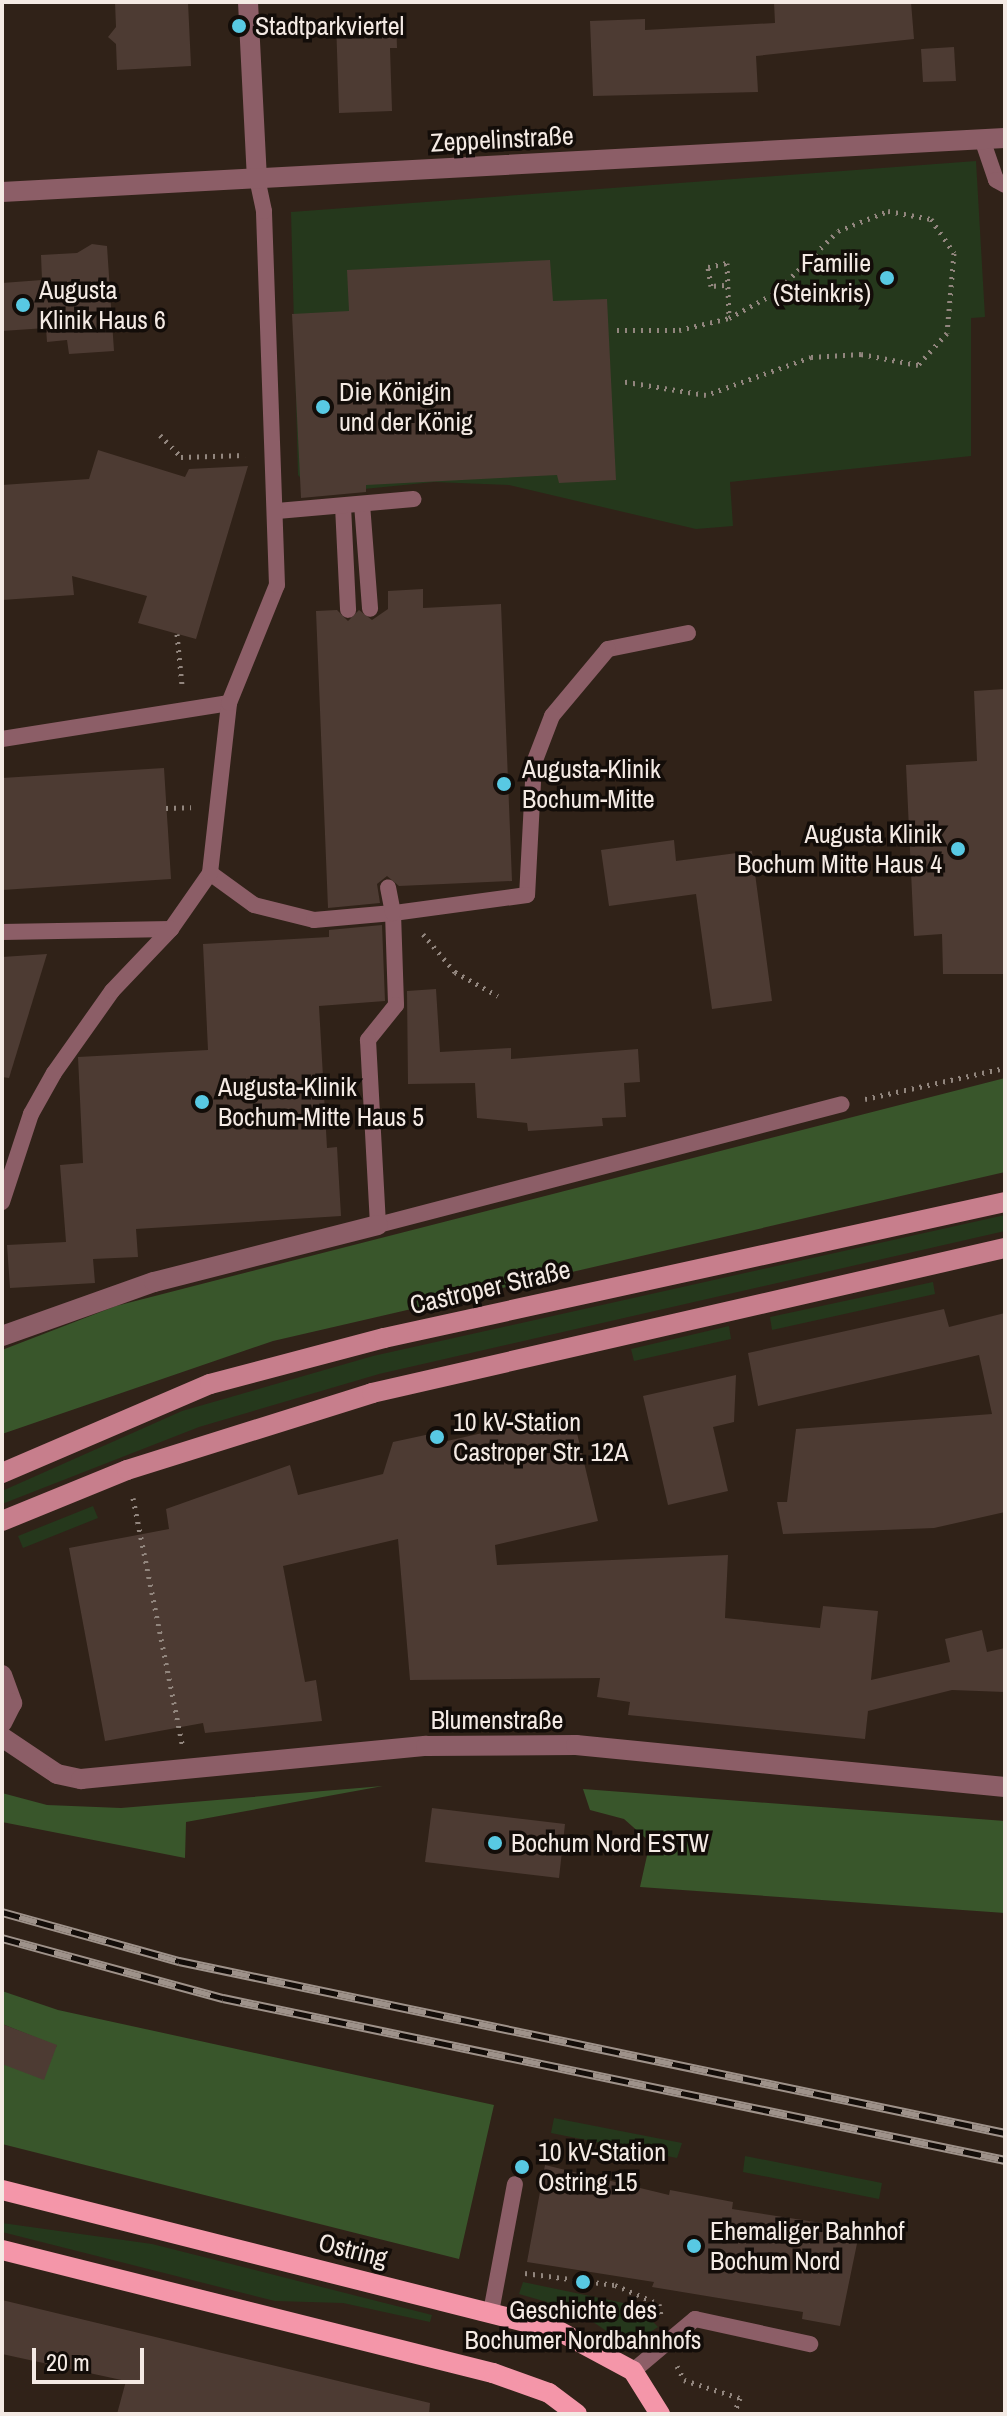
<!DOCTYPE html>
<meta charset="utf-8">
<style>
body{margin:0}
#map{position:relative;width:1007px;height:2416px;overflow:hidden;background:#302218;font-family:"Archivo Narrow",sans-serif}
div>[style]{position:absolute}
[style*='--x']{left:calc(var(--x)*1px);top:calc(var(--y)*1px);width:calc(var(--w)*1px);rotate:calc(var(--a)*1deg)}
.green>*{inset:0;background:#25381c}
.forest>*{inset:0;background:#39562b}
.building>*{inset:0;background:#4d3b33}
.path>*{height:5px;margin-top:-2.5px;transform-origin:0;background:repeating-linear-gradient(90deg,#92867e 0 2px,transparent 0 8px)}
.service>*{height:16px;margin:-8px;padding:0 8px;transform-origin:8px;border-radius:8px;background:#8c5e67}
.minor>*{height:20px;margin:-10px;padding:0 10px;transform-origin:10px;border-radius:10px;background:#8c5e67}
.secondary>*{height:20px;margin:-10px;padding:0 10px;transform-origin:10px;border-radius:10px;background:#c77e8c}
.primary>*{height:20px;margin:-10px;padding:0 10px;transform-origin:10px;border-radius:10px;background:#f496a9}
.rail>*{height:9px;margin-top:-4.5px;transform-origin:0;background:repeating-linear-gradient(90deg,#130d09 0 18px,#9e928a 0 36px);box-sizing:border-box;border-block:2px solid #9e928a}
.dots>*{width:22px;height:22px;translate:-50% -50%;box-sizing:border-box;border:4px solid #130d09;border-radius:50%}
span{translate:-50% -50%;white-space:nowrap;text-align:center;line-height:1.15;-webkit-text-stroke:7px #130d09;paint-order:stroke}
.poi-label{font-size:26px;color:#f4eae4}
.left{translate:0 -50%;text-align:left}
.right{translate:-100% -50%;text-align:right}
.street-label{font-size:26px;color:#f4eae4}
.frame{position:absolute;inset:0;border:4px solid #f4eae4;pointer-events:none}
.scale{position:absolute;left:32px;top:2348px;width:112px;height:36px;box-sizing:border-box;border:4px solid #f4eae4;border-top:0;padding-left:10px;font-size:24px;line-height:28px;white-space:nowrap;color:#f4eae4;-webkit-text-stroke:6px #130d09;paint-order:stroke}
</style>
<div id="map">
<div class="green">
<i style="clip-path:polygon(976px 161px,985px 317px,971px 318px,971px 456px,730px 482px,733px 526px,696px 529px,509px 485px,434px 482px,314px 494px,298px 475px,291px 212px)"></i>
<i style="clip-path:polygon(1005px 1215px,1005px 1231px,379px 1374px,199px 1427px,2px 1504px,2px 1491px,182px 1411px,373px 1356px)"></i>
<i style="clip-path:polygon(933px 1282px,935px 1294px,772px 1330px,770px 1317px)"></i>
<i style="clip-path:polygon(729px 1326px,731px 1339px,634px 1361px,631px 1349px)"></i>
<i style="clip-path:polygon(93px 1506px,98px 1518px,23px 1548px,18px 1536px)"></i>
<i style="clip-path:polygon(554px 2118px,682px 2143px,677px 2158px,551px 2133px)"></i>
<i style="clip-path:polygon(745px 2156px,882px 2183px,879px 2199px,743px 2172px)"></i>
<i style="clip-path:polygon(2px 2223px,152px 2244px,432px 2315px,430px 2322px,343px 2303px,275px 2301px,2px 2232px)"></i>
<i style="clip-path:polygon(523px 2282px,638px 2306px,658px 2327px,629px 2346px,575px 2310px,519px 2294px)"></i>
</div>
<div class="forest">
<i style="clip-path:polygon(1005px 1078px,1005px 1172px,273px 1341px,2px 1434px,2px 1350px,116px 1306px)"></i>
<i style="clip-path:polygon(383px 1786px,186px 1822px,185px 1858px,2px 1822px,2px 1793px,47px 1805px,121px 1808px)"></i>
<i style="clip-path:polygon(583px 1789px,1005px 1821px,1005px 1913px,640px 1887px,650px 1842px,624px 1819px,590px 1810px)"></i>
<i style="clip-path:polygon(2px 1991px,58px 2010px,494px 2105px,459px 2259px,2px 2144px,2px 2064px,57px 2046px,2px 2024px)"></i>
</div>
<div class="building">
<i style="clip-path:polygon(115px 2px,188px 2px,191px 66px,117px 70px,116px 44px,108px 37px,116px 27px)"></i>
<i style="clip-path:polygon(774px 2px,911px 2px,914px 39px,756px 56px,758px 92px,593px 96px,590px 21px,645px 19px,645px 30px,775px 23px)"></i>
<i style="clip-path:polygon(396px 18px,397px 48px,390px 48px,392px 111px,339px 113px,336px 20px)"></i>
<i style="clip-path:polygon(954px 47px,956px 81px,923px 82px,921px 49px)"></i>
<i style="clip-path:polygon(92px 244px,107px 246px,114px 351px,69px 354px,67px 340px,47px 342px,46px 328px,2px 331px,2px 283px,42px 280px,41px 255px,77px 253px)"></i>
<i style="clip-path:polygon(550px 260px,553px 301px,607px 299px,616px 480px,559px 483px,557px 475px,366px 485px,366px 492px,301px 498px,292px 314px,349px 311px,347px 270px)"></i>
<i style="clip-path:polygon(98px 450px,185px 477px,189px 469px,248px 466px,196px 639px,138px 623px,147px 596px,72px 576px,74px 595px,2px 600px,2px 485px,89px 479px)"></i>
<i style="clip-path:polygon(423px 589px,423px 608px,501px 604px,512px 881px,399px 886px,387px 876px,377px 884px,380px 903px,328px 908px,316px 611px,337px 610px,348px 621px,359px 610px,372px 620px,388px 609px,388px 591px)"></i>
<i style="clip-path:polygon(1005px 689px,1005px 974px,943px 974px,942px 934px,914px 936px,906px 765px,977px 761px,974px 691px)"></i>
<i style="clip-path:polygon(164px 768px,171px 879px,2px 890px,2px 778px)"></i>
<i style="clip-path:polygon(674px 840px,676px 861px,752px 851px,772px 1001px,712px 1009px,696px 894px,609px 906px,601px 850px)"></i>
<i style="clip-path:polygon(382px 925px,385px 1001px,319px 1006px,327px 1148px,337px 1147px,341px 1216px,136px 1229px,138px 1257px,93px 1259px,95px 1283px,10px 1288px,7px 1245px,66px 1242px,60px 1165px,83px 1163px,78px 1057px,208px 1050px,203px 944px,329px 937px,329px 930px)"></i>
<i style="clip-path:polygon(47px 954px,9px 1078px,2px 1077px,2px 957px)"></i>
<i style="clip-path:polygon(436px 989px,440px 1052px,511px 1048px,511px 1059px,638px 1049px,640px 1082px,624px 1083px,626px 1117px,602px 1118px,603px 1126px,528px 1131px,527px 1123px,477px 1118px,475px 1083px,408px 1084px,407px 991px)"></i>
<i style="clip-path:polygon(944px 1309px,949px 1327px,1005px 1313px,1005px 1512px,934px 1528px,783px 1534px,777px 1502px,787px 1502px,796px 1429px,992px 1414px,979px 1355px,758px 1406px,748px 1353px)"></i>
<i style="clip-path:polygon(736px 1375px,734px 1422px,713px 1427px,728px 1491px,668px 1505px,643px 1396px)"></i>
<i style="clip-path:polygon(557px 1416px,561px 1432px,576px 1429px,598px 1521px,495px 1545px,497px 1565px,728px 1555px,725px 1618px,820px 1628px,823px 1606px,878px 1611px,871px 1680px,950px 1662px,945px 1639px,982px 1630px,987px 1652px,1005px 1648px,1005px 1692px,952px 1690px,868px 1711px,865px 1739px,628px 1715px,630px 1702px,597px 1697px,600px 1678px,410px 1680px,398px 1539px,283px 1566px,305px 1682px,316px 1680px,322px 1721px,205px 1733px,203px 1723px,105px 1741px,69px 1548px,169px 1529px,166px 1509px,290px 1465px,298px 1495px,383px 1474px,393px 1442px,444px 1431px,447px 1441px)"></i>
<i style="clip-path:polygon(432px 1808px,565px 1824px,559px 1878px,425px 1862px)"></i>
<i style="clip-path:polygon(2px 2024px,57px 2045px,44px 2080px,2px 2064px)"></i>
<i style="clip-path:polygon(545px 2165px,669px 2195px,670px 2190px,733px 2202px,732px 2209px,860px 2229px,840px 2326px,802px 2319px,803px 2312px,652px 2287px,654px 2282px,527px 2262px)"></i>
<i style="clip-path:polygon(2px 2300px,430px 2403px,429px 2414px,117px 2414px,126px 2381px,2px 2354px)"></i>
</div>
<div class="path">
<i style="--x:724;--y:285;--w:13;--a:176"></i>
<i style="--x:711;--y:286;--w:19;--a:-99"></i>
<i style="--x:708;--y:267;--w:19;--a:-12"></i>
<i style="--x:727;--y:263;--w:55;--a:87.9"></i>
<i style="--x:617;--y:330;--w:62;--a:0"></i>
<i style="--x:679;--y:330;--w:51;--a:-13.5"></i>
<i style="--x:729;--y:318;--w:52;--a:-28.5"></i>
<i style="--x:775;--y:293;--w:88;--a:-44.5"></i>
<i style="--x:838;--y:231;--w:54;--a:-21.8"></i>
<i style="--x:888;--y:211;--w:44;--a:10.5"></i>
<i style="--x:931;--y:219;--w:41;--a:55.9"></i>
<i style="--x:954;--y:253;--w:80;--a:95"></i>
<i style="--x:947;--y:333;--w:43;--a:132.2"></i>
<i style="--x:918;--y:365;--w:58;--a:-169.1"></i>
<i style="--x:861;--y:354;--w:50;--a:176.6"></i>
<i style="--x:811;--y:357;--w:112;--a:160.1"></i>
<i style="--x:706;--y:395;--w:86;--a:-170.6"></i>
<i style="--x:160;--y:435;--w:30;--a:46"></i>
<i style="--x:181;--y:457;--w:64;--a:-1.8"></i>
<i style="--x:177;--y:634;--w:51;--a:84.4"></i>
<i style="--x:166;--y:808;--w:25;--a:-2"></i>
<i style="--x:423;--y:934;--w:50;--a:49.9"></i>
<i style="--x:455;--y:972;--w:49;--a:29.2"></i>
<i style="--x:865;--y:1099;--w:143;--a:-12.5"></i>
<i style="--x:133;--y:1498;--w:251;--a:78.7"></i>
<i style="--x:525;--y:2273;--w:91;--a:7.6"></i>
<i style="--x:615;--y:2285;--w:48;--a:23.4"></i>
<i style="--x:659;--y:2304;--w:11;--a:80"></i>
<i style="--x:677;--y:2366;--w:16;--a:63"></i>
<i style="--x:684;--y:2380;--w:59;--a:17.8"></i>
<i style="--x:740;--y:2398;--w:17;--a:111"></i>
</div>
<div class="service">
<i style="--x:982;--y:139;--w:43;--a:71.1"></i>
<i style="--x:996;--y:180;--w:10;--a:29"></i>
<i style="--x:362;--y:504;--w:105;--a:85.6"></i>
<i style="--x:343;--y:506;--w:104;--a:87.2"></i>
<i style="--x:277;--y:511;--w:137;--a:-5"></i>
<i style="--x:688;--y:633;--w:82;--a:168.7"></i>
<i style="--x:608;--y:649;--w:87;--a:129.9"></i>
<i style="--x:552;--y:716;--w:50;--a:111"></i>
<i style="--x:534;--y:763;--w:132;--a:93"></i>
<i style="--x:527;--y:895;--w:135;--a:172.3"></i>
<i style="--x:393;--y:913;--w:92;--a:88.1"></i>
<i style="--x:396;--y:1005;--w:45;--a:128.7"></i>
<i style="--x:368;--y:1040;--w:185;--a:86.9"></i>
<i style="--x:378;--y:1225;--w:479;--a:-14.6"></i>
<i style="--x:2;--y:739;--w:230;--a:-9"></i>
<i style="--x:210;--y:873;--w:54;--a:36"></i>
<i style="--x:254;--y:905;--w:62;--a:14"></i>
<i style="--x:314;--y:920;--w:79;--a:-5.1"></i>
<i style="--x:393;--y:913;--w:26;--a:-101"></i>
<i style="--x:2;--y:932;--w:169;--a:-1"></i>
<i style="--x:171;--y:929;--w:68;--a:-55.1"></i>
<i style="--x:210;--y:873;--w:171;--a:-83.6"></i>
<i style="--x:229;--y:703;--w:127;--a:-67.9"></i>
<i style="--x:277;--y:585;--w:374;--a:-92"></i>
<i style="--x:264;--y:211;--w:33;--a:-102"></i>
<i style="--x:2;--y:1202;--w:93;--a:-71.8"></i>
<i style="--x:31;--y:1114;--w:47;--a:-60.7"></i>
<i style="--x:54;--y:1073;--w:100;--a:-54.7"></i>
<i style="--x:112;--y:991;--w:86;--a:-46.4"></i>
<i style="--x:491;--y:2312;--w:130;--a:-79.4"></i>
<i style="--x:633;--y:2371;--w:81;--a:-40"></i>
<i style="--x:695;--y:2319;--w:118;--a:12.3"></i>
</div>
<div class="minor">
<i style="--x:248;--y:2;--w:177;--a:87.1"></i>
<i style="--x:2;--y:192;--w:1004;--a:-3.08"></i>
<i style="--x:2;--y:1336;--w:161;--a:-19.6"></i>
<i style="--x:154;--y:1282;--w:231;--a:-14.3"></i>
<i style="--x:2;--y:1675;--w:30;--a:70"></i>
<i style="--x:12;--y:1703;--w:22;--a:117"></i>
<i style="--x:2;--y:1737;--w:66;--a:33.9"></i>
<i style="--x:57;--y:1774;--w:25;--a:12"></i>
<i style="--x:81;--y:1779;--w:347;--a:-5.5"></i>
<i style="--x:426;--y:1746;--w:150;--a:-0.4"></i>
<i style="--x:576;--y:1745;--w:431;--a:5.6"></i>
</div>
<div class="secondary">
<i style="--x:2;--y:1473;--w:226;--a:-23.2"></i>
<i style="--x:210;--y:1384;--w:180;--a:-14.8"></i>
<i style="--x:384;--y:1338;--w:636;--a:-12.35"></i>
<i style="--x:2;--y:1521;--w:135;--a:-22.2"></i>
<i style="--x:127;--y:1470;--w:257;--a:-17.4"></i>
<i style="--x:372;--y:1393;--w:649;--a:-12.9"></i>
</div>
<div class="primary">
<i style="--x:2;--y:2190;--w:572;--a:14.16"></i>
<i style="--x:557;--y:2330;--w:86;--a:28.3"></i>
<i style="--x:633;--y:2371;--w:51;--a:57.9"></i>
<i style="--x:2;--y:2250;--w:506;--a:14.06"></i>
<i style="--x:493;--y:2373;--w:59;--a:19.7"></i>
<i style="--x:549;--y:2393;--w:35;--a:37"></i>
</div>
<div class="rail">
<i style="--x:2;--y:1912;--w:184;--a:15.5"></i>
<i style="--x:179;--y:1961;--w:844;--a:11.76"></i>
<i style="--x:2;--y:1938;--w:229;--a:15.2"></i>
<i style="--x:223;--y:1998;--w:799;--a:11.7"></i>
</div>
<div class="dots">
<i style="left:239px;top:26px;background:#58c9e3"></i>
<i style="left:887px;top:278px;background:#58c9e3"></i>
<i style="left:23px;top:305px;background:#58c9e3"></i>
<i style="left:323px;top:407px;background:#58c9e3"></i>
<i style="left:504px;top:784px;background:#58c9e3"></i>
<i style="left:958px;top:849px;background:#58c9e3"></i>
<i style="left:202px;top:1102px;background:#58c9e3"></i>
<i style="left:437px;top:1437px;background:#58c9e3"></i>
<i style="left:495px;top:1843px;background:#58c9e3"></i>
<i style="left:522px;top:2167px;background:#58c9e3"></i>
<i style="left:694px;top:2246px;background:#58c9e3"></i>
<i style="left:583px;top:2282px;background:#58c9e3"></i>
</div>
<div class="poi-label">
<span class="left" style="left:255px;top:26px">Stadtparkviertel</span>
<span class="right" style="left:871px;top:278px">Familie<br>(Steinkris)</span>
<span class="left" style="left:39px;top:305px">Augusta<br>Klinik Haus 6</span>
<span class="left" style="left:339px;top:407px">Die Königin<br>und der König</span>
<span class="left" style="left:522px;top:784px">Augusta-Klinik<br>Bochum-Mitte</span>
<span class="right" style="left:942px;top:849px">Augusta Klinik<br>Bochum Mitte Haus 4</span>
<span class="left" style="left:218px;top:1102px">Augusta-Klinik<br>Bochum-Mitte Haus 5</span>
<span class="left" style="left:453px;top:1437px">10 kV-Station<br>Castroper Str. 12A</span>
<span class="left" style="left:511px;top:1843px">Bochum Nord ESTW</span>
<span class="left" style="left:538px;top:2167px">10 kV-Station<br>Ostring 15</span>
<span class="left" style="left:710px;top:2246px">Ehemaliger Bahnhof<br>Bochum Nord</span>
<span style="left:583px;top:2325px">Geschichte des<br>Bochumer Nordbahnhofs</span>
</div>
<div class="street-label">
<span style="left:502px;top:139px;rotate:-3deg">Zeppelinstraße</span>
<span style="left:490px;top:1287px;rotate:-13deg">Castroper Straße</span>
<span style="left:497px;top:1720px">Blumenstraße</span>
<span style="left:353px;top:2250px;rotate:14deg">Ostring</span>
</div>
<div class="frame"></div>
<div class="scale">20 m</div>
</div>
